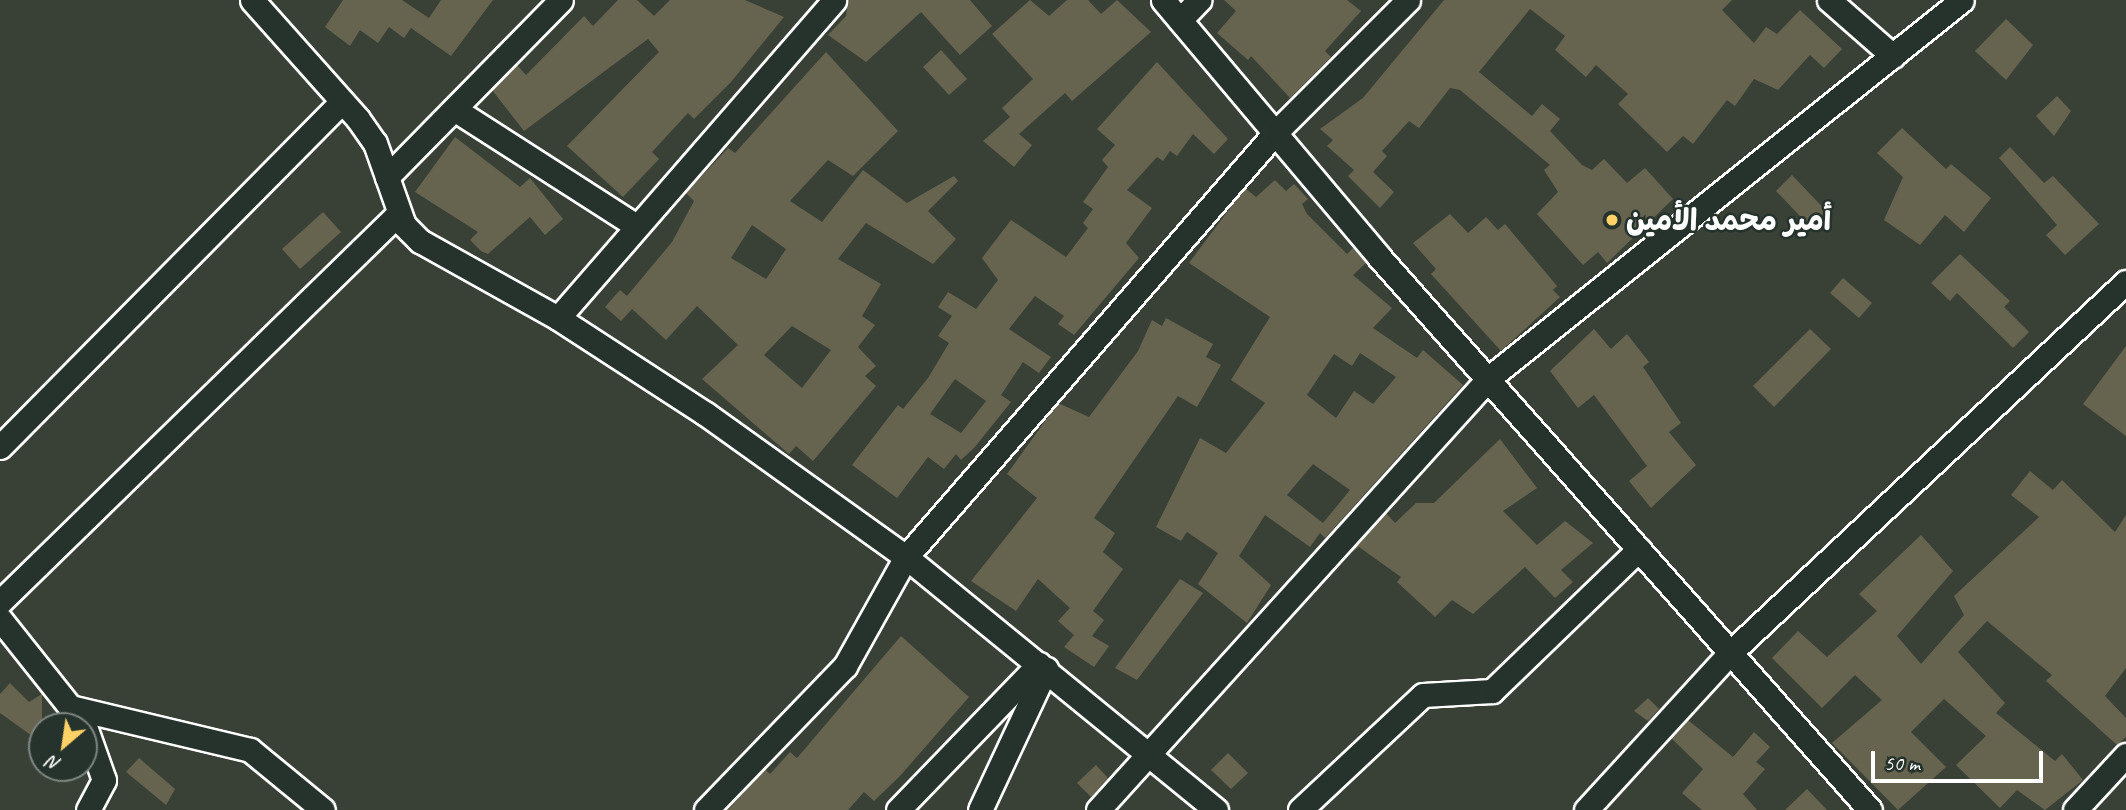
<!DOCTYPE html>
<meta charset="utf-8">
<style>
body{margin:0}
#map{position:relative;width:2126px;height:810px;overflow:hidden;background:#394137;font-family:Caveat,"Playpen Sans Arabic",sans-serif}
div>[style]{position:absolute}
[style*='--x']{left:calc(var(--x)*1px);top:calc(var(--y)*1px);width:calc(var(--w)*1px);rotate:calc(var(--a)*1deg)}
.building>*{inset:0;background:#66634f}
.roads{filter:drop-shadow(2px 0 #fff) drop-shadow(-2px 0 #fff) drop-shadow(0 2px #fff) drop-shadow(0 -2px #fff)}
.minor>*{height:23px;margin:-11.5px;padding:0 11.5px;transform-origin:11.5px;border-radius:11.5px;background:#26332d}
.dots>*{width:19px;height:19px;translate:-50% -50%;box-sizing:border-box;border:4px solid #26332d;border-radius:50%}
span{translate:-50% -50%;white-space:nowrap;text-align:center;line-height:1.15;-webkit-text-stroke:5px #26332d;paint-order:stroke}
.poi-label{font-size:30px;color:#fff;font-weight:700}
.left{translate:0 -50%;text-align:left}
.north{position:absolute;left:28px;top:712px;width:70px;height:70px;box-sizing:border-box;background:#26332d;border:2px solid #7d8581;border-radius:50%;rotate:209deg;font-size:19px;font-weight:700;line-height:28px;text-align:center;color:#fff}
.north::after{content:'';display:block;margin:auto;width:24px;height:32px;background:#ffd166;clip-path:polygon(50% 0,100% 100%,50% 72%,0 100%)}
.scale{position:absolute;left:1871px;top:751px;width:172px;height:32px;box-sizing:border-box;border:4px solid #fff;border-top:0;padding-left:9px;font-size:21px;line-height:24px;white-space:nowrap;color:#fff;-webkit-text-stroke:5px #26332d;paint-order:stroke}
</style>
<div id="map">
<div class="building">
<i style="clip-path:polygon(343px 0,402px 0,429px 18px,441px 0,493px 0,451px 56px,411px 28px,404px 38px,389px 27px,378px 43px,360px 30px,350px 46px,325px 27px)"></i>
<i style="clip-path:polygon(618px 0,637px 0,654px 16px,670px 0,745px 0,784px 17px,731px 82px,694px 119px,688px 113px,652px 152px,659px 159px,623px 197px,567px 146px,659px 52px,648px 39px,524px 131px,492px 90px,517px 65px,526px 75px,584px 16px,593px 26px)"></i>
<i style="clip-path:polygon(848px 0,970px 0,992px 26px,960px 55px,921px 12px,866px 62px,828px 35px,846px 16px)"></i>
<i style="clip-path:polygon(1030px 0,1049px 16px,1067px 0,1088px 0,1101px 14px,1117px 0,1151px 32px,1072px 101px,1065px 93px,1019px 134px,1032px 145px,1014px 167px,983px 141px,1010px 117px,1002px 108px,1033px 79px,992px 34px)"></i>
<i style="clip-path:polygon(1224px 0,1347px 0,1361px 11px,1325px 51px,1331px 57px,1290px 98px,1251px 56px,1248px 60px,1217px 33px,1236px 11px)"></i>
<i style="clip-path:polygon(1444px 0,1732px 0,1722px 10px,1754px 43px,1766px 27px,1777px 34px,1800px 10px,1842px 49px,1824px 68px,1810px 55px,1778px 90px,1754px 79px,1735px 106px,1727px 100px,1693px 144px,1683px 136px,1667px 152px,1618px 104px,1628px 94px,1596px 65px,1586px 77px,1555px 50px,1565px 36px,1530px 9px,1479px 72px,1532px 116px,1542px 104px,1560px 119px,1550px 131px,1582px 165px,1592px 170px,1604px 159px,1627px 183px,1645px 168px,1673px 199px,1607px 263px,1598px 252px,1583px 265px,1537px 214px,1558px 192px,1544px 170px,1550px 165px,1460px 90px,1450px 88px,1419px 128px,1409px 121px,1382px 151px,1387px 156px,1373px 172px,1394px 192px,1380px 208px,1348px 176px,1354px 170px,1327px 146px,1333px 140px,1320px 129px,1363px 98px)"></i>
<i style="clip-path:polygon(2006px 19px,2033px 45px,2006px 80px,1975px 51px)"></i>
<i style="clip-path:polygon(941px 50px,967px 79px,949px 95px,923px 67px)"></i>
<i style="clip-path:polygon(evenodd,826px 52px,898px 131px,853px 176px,828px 160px,790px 201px,822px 222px,863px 170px,907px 203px,954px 176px,958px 181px,928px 211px,956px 239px,933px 264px,866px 223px,838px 259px,881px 284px,862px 316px,875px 325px,858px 347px,876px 366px,865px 376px,876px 386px,813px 461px,796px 446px,789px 454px,702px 379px,738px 345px,697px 306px,666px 340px,632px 309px,621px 321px,605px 307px,620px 290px,627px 296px,672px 242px,694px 201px,686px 193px,728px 148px,735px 153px,826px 52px,752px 225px,786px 249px,766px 279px,731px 258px,752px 225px,826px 52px,792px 326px,831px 350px,802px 388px,764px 355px,792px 326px)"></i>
<i style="clip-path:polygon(evenodd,1157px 62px,1228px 139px,1214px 154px,1193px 134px,1177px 156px,1170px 151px,1163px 161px,1157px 157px,1127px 190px,1152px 208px,1126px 243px,1139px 258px,1074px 335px,1058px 324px,1064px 316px,1035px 296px,1009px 329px,1051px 357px,1039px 373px,1023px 362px,1001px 395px,1011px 402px,974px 448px,961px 460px,956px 454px,944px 469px,928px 457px,897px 498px,852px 465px,898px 405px,903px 409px,928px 378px,949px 343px,938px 336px,952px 316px,938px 307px,948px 292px,976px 309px,998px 280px,982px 258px,1011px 220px,1066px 257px,1088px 228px,1083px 223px,1093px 209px,1083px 202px,1108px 167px,1102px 160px,1115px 145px,1097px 129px,1157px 62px,955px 379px,986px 401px,961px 433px,930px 414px,955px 379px)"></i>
<i style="clip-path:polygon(2057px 96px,2071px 111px,2054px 136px,2036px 116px)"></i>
<i style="clip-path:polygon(1902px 128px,1946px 169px,1951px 164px,1991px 198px,1964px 232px,1945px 215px,1920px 245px,1884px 220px,1903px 177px,1877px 153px)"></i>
<i style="clip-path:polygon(455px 137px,520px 187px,530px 178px,563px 219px,545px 235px,530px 217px,488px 254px,481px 251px,470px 240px,478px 232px,415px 192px)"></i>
<i style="clip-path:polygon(2010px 147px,2044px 183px,2053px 176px,2099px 224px,2065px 255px,2046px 235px,2057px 225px,1999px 158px)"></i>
<i style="clip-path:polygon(1792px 175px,1832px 217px,1816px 233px,1776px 191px)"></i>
<i style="clip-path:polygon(evenodd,1275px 180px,1286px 191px,1294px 184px,1308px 199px,1302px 204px,1307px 214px,1347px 254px,1353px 248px,1366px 263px,1353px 275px,1392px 308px,1373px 328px,1417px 358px,1423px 350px,1463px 385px,1325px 538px,1320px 533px,1310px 547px,1265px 515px,1239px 556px,1271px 585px,1247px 623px,1198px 584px,1218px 553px,1187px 532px,1181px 541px,1156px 527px,1200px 438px,1226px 453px,1265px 403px,1231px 380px,1270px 317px,1189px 263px,1245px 188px,1256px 197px,1275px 180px,1360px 353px,1396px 377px,1373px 404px,1354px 391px,1336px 418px,1307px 395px,1334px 354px,1352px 366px,1360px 353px,1275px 180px,1313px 464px,1350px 490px,1323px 523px,1287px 495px,1313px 464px)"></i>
<i style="clip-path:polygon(323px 212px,341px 232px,300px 269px,282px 249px)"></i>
<i style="clip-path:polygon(1450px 214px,1468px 233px,1486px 217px,1498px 230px,1505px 224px,1557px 286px,1553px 290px,1560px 297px,1501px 351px,1431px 274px,1436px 269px,1413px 243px)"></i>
<i style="clip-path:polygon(1960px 254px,2010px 301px,2004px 307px,2029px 332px,2013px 348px,1957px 293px,1950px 301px,1931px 283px)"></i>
<i style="clip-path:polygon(1843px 278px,1872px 303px,1859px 318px,1830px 293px)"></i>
<i style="clip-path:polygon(1166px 318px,1213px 344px,1206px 357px,1221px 365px,1197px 407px,1178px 396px,1094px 518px,1115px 533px,1103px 552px,1123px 569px,1093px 611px,1104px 620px,1092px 636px,1109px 646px,1094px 667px,1064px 647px,1074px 635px,1058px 621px,1070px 608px,1038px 579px,1016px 611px,971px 581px,1037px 498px,1007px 474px,1058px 403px,1089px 417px,1138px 351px,1152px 320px,1162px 326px)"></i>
<i style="clip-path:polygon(1594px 329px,1611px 349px,1627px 334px,1649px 362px,1643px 367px,1681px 423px,1669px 432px,1696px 465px,1651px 508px,1629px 481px,1647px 466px,1594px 395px,1578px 408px,1550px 371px)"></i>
<i style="clip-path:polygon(1810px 329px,1831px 349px,1774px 407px,1753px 386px)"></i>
<i style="clip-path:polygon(2126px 346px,2126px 436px,2083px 404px)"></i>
<i style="clip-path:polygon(1500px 439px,1537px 488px,1503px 511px,1537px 545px,1565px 521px,1593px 543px,1561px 570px,1573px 582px,1555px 598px,1525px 567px,1473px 614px,1452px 600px,1435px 617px,1397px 582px,1401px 577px,1359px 547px,1346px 557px,1386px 513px,1395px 523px,1416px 503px,1434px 503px)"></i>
<i style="clip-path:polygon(2030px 471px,2053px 490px,2062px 480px,2115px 532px,2126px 515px,2126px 668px,2105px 696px,2126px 718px,2126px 737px,2117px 745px,2046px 681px,2052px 675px,1987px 621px,1958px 652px,2005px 703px,1996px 713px,2055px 761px,2062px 754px,2083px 780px,2045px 810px,2017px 790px,2000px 808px,1956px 765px,1986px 736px,1944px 699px,1911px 732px,1946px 767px,1898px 810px,1832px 743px,1882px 700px,1855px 675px,1822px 708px,1772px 658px,1798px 631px,1827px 657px,1877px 611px,1859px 594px,1921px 535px,1953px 571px,1897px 636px,1921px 664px,1964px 615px,1954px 596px,2039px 517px,2011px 495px)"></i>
<i style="clip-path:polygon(1180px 579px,1203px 593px,1137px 680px,1115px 668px)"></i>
<i style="clip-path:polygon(901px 636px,969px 697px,900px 776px,874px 801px,864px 792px,848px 810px,728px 810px,765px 769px,770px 774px,790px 752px,797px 758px)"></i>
<i style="clip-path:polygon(10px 683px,29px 702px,42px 694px,42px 743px,0 713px,0 694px)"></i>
<i style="clip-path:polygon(1648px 698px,1659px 709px,1648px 721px,1634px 711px)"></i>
<i style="clip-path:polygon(1688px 720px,1733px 757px,1754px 732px,1770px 747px,1756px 762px,1765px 769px,1743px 794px,1757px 810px,1702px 810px,1682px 793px,1703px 769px,1671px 738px)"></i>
<i style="clip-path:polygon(1228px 753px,1248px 773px,1231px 789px,1211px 770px)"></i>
<i style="clip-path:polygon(139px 758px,175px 789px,166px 805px,126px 772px)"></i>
<i style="clip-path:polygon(1096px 765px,1108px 778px,1091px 797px,1077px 783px)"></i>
<i style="clip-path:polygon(1807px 789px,1827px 810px,1785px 810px)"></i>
</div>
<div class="roads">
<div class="minor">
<i style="--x:252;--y:0;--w:159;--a:48.3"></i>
<i style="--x:358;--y:119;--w:29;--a:55"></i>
<i style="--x:375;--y:143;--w:87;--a:70.5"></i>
<i style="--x:404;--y:225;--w:23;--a:45"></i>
<i style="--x:420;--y:241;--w:158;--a:29.2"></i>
<i style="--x:558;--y:318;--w:176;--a:33"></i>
<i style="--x:706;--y:414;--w:246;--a:35.6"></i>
<i style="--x:906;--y:557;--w:400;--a:39.2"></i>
<i style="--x:1163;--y:0;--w:337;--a:49.9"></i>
<i style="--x:1380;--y:258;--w:738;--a:48.41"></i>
<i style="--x:1829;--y:0;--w:85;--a:41.2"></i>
<i style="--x:1180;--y:20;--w:28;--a:-46"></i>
<i style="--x:454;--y:109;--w:216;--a:32.7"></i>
<i style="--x:387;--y:177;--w:248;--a:-45.5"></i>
<i style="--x:558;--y:318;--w:421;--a:-49"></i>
<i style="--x:0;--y:447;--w:486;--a:-45.3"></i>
<i style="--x:0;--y:602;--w:556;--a:-44.27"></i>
<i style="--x:0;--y:619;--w:112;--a:51.5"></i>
<i style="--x:70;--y:707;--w:185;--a:13.4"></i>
<i style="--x:250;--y:750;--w:94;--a:39.4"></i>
<i style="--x:80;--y:712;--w:72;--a:70.6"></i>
<i style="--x:104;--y:780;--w:34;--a:118"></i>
<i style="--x:706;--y:810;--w:200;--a:-46"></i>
<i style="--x:845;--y:666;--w:125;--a:-60.8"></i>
<i style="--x:906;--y:557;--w:562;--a:-48.97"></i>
<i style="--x:1275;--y:133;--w:188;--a:-45"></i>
<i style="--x:898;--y:810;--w:203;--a:-46"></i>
<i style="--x:980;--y:810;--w:156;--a:-64.9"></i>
<i style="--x:1098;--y:810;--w:583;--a:-47.85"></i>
<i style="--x:1489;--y:378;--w:605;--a:-38.63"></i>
<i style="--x:1300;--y:810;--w:168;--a:-43.1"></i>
<i style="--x:1423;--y:695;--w:69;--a:-3.3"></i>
<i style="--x:1492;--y:691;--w:204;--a:-44"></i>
<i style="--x:1586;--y:810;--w:212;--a:-47.5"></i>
<i style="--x:1729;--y:654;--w:544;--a:-43.14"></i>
<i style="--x:2075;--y:810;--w:75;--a:-47.2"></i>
</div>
</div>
<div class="dots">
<i style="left:1612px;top:220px;background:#ffd166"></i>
</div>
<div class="poi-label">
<span class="left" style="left:1626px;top:220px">أمير محمد الأمين</span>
</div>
<div class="north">N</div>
<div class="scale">50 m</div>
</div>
